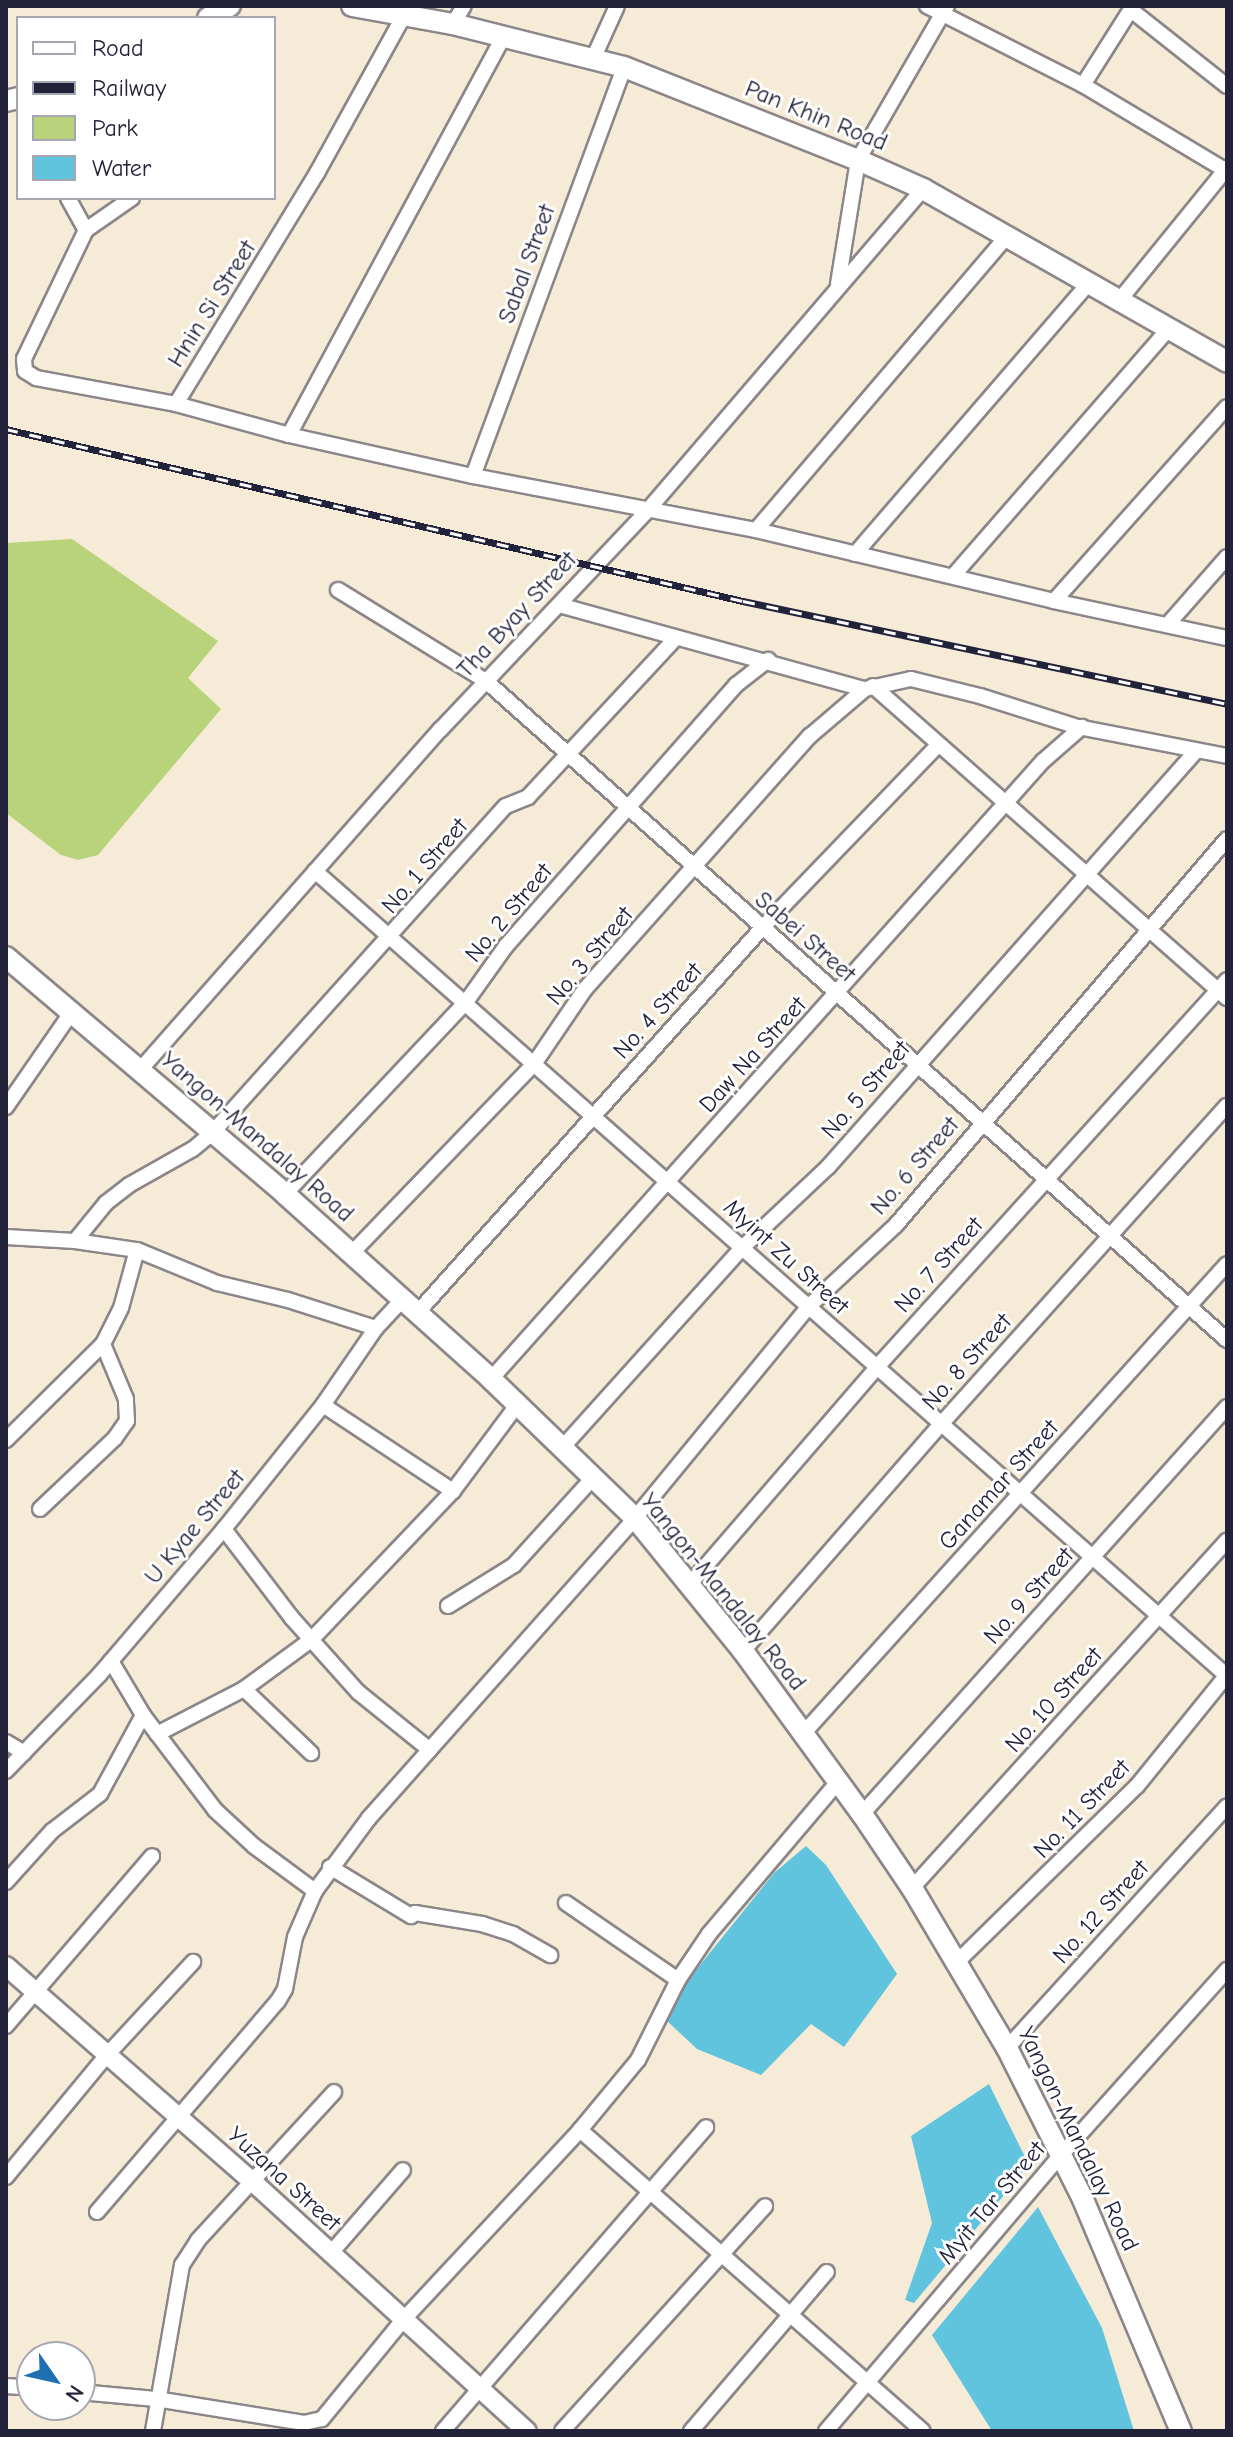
<!DOCTYPE html>
<style>
body{margin:0}
#map{position:relative;width:1233px;height:2437px;overflow:hidden;background:#f5ebd7;font-family:"Comic Neue",sans-serif}
div>[style]{position:absolute}
[style*='--x']{left:calc(var(--x)*1px);top:calc(var(--y)*1px);width:calc(var(--w)*1px);rotate:calc(var(--a)*1deg)}
.green>*{inset:0;background:#b8d379}
.water>*{inset:0;background:#61c4df}
.roads{filter:drop-shadow(2px 0 #8c8689) drop-shadow(-2px 0 #8c8689) drop-shadow(0 2px #8c8689) drop-shadow(0 -2px #8c8689)}
.street>*{height:14px;margin:-7px;padding:0 7px;transform-origin:7px;border-radius:7px;background:#fff}
.secondary>*{height:18px;margin:-9px;padding:0 9px;transform-origin:9px;border-radius:9px;background:#fff}
.primary>*{height:20px;margin:-10px;padding:0 10px;transform-origin:10px;border-radius:10px;background:#fff}
.rail>*{height:7px;margin-top:-3.5px;transform-origin:0;background:repeating-linear-gradient(90deg,#fff 0 12px,#22223b 0 24px);box-sizing:border-box;border-block:2px solid #22223b}
span{translate:-50% -50%;white-space:nowrap;text-align:center;line-height:1.15;-webkit-text-stroke:6px #fff;paint-order:stroke}
.street-label{font-size:24px;color:#22223b}
.frame{position:absolute;inset:0;border:8px solid #22223b;pointer-events:none}
.legend{position:absolute;left:16px;top:16px;width:260px;height:184px;box-sizing:border-box;background:#fff;border:2px solid #a7a7b1;margin:0;padding:10px 14px;list-style:none;font-size:24px;color:#22223b}
.legend li{display:flex;align-items:center;gap:16px;height:40px}
.legend b{width:40px;border:2px solid #a7a7b1}
.north{position:absolute;left:16px;top:2341px;width:80px;height:80px;box-sizing:border-box;background:#fff;border:2px solid #a7a7b1;border-radius:50%;rotate:124deg;font-size:22px;font-weight:700;line-height:32px;text-align:center;color:#22223b}
.north::after{content:'';display:block;margin:auto;width:28px;height:36px;background:#1f6fb2;clip-path:polygon(50% 0,100% 100%,50% 72%,0 100%)}
</style>
<div id="map">
<div class="green">
<i style="clip-path:polygon(72px 539px,218px 641px,188px 678px,221px 709px,98px 855px,78px 860px,61px 855px,6px 813px,6px 543px)"></i>
</div>
<div class="water">
<i style="clip-path:polygon(806px 1846px,826px 1865px,897px 1974px,844px 2047px,811px 2024px,761px 2075px,697px 2049px,666px 2020px,688px 1980px,774px 1873px)"></i>
<i style="clip-path:polygon(989px 2084px,1029px 2165px,914px 2303px,905px 2300px,932px 2223px,911px 2136px)"></i>
<i style="clip-path:polygon(1038px 2207px,1102px 2328px,1134px 2431px,992px 2431px,932px 2335px)"></i>
</div>
<div class="roads">
<div class="street">
<i style="--x:927;--y:6;--w:175;--a:26.9"></i>
<i style="--x:1083;--y:85;--w:165;--a:30.9"></i>
<i style="--x:1131;--y:10;--w:122;--a:38.4"></i>
<i style="--x:453;--y:24;--w:21;--a:-59"></i>
<i style="--x:593;--y:59;--w:58;--a:-65.6"></i>
<i style="--x:1083;--y:85;--w:93;--a:-57.7"></i>
<i style="--x:68;--y:198;--w:37;--a:61"></i>
<i style="--x:86;--y:230;--w:143;--a:115.7"></i>
<i style="--x:24;--y:359;--w:12;--a:85"></i>
<i style="--x:25;--y:371;--w:13;--a:32"></i>
<i style="--x:36;--y:378;--w:142;--a:10.5"></i>
<i style="--x:176;--y:404;--w:117;--a:15.3"></i>
<i style="--x:289;--y:435;--w:189;--a:12.6"></i>
<i style="--x:473;--y:476;--w:288;--a:10.8"></i>
<i style="--x:756;--y:530;--w:306;--a:13.4"></i>
<i style="--x:1054;--y:601;--w:177;--a:12.1"></i>
<i style="--x:86;--y:230;--w:56;--a:-34.8"></i>
<i style="--x:838;--y:284;--w:126;--a:-80.8"></i>
<i style="--x:858;--y:160;--w:178;--a:-60"></i>
<i style="--x:1118;--y:302;--w:173;--a:-50.9"></i>
<i style="--x:176;--y:404;--w:271;--a:-58.6"></i>
<i style="--x:317;--y:173;--w:178;--a:-61.1"></i>
<i style="--x:289;--y:435;--w:453;--a:-61.7"></i>
<i style="--x:473;--y:476;--w:436;--a:-69.7"></i>
<i style="--x:756;--y:530;--w:387;--a:-49.5"></i>
<i style="--x:855;--y:554;--w:357;--a:-49.2"></i>
<i style="--x:953;--y:576;--w:325;--a:-48.9"></i>
<i style="--x:338;--y:590;--w:174;--a:31.6"></i>
<i style="--x:486;--y:681;--w:992;--a:41.65"></i>
<i style="--x:1054;--y:601;--w:260;--a:-48.3"></i>
<i style="--x:559;--y:605;--w:317;--a:15.4"></i>
<i style="--x:865;--y:689;--w:47;--a:-12.3"></i>
<i style="--x:911;--y:679;--w:71;--a:13.8"></i>
<i style="--x:980;--y:696;--w:103;--a:17.6"></i>
<i style="--x:1078;--y:727;--w:152;--a:11"></i>
<i style="--x:1169;--y:623;--w:88;--a:-48.7"></i>
<i style="--x:873;--y:686;--w:472;--a:41.4"></i>
<i style="--x:315;--y:871;--w:1216;--a:41.43"></i>
<i style="--x:140;--y:1070;--w:455;--a:-48.6"></i>
<i style="--x:441;--y:729;--w:301;--a:-46.6"></i>
<i style="--x:648;--y:510;--w:423;--a:-49.4"></i>
<i style="--x:6;--y:1107;--w:114;--a:-55.3"></i>
<i style="--x:285;--y:1194;--w:264;--a:-46.7"></i>
<i style="--x:466;--y:1002;--w:69;--a:-54.5"></i>
<i style="--x:506;--y:946;--w:348;--a:-48.6"></i>
<i style="--x:736;--y:685;--w:41;--a:-38"></i>
<i style="--x:6;--y:1237;--w:69;--a:3.3"></i>
<i style="--x:75;--y:1241;--w:63;--a:8.3"></i>
<i style="--x:137;--y:1250;--w:87;--a:22.4"></i>
<i style="--x:217;--y:1283;--w:73;--a:13.5"></i>
<i style="--x:288;--y:1300;--w:92;--a:17.7"></i>
<i style="--x:75;--y:1241;--w:49;--a:-50.8"></i>
<i style="--x:106;--y:1203;--w:29;--a:-38"></i>
<i style="--x:129;--y:1185;--w:73;--a:-29.4"></i>
<i style="--x:193;--y:1149;--w:26;--a:-40"></i>
<i style="--x:213;--y:1132;--w:438;--a:-48.1"></i>
<i style="--x:506;--y:806;--w:24;--a:-22"></i>
<i style="--x:528;--y:797;--w:217;--a:-47.1"></i>
<i style="--x:351;--y:1254;--w:264;--a:-46.1"></i>
<i style="--x:534;--y:1064;--w:91;--a:-55.8"></i>
<i style="--x:585;--y:989;--w:339;--a:-48.4"></i>
<i style="--x:810;--y:736;--w:72;--a:-40.5"></i>
<i style="--x:418;--y:1312;--w:516;--a:-48.14"></i>
<i style="--x:762;--y:928;--w:254;--a:-46.1"></i>
<i style="--x:491;--y:1379;--w:829;--a:-48.23"></i>
<i style="--x:1043;--y:761;--w:52;--a:-41.1"></i>
<i style="--x:323;--y:1405;--w:156;--a:33.5"></i>
<i style="--x:6;--y:1440;--w:136;--a:-44.7"></i>
<i style="--x:103;--y:1344;--w:40;--a:-63.4"></i>
<i style="--x:121;--y:1308;--w:60;--a:-74.6"></i>
<i style="--x:561;--y:1449;--w:272;--a:-48"></i>
<i style="--x:743;--y:1247;--w:117;--a:-43.3"></i>
<i style="--x:828;--y:1167;--w:555;--a:-48.5"></i>
<i style="--x:40;--y:1509;--w:103;--a:-43.4"></i>
<i style="--x:115;--y:1438;--w:21;--a:-55"></i>
<i style="--x:127;--y:1421;--w:22;--a:-93"></i>
<i style="--x:126;--y:1399;--w:60;--a:-112.7"></i>
<i style="--x:224;--y:1529;--w:111;--a:52.7"></i>
<i style="--x:291;--y:1617;--w:101;--a:48.2"></i>
<i style="--x:358;--y:1692;--w:92;--a:38.9"></i>
<i style="--x:690;--y:1584;--w:286;--a:-49.2"></i>
<i style="--x:877;--y:1367;--w:522;--a:-47.87"></i>
<i style="--x:448;--y:1606;--w:78;--a:-31.8"></i>
<i style="--x:514;--y:1565;--w:116;--a:-47.8"></i>
<i style="--x:743;--y:1651;--w:304;--a:-48.9"></i>
<i style="--x:943;--y:1422;--w:425;--a:-48.1"></i>
<i style="--x:111;--y:1661;--w:63;--a:59.3"></i>
<i style="--x:143;--y:1715;--w:119;--a:52.8"></i>
<i style="--x:215;--y:1810;--w:53;--a:42.7"></i>
<i style="--x:254;--y:1846;--w:76;--a:36.4"></i>
<i style="--x:244;--y:1689;--w:93;--a:43.7"></i>
<i style="--x:157;--y:1734;--w:98;--a:-27.3"></i>
<i style="--x:244;--y:1689;--w:83;--a:-36.2"></i>
<i style="--x:311;--y:1640;--w:206;--a:-46.4"></i>
<i style="--x:453;--y:1491;--w:107;--a:-53.3"></i>
<i style="--x:802;--y:1735;--w:634;--a:-47.94"></i>
<i style="--x:6;--y:1742;--w:21;--a:31"></i>
<i style="--x:6;--y:1771;--w:135;--a:-45.9"></i>
<i style="--x:100;--y:1674;--w:191;--a:-49.5"></i>
<i style="--x:224;--y:1529;--w:159;--a:-51.4"></i>
<i style="--x:323;--y:1405;--w:93;--a:-55.5"></i>
<i style="--x:376;--y:1328;--w:40;--a:-47"></i>
<i style="--x:862;--y:1814;--w:547;--a:-48.11"></i>
<i style="--x:330;--y:1867;--w:95;--a:31.2"></i>
<i style="--x:411;--y:1916;--w:5;--a:-37"></i>
<i style="--x:415;--y:1913;--w:68;--a:9.3"></i>
<i style="--x:482;--y:1924;--w:33;--a:18"></i>
<i style="--x:513;--y:1934;--w:43;--a:29.6"></i>
<i style="--x:6;--y:1882;--w:69;--a:-48"></i>
<i style="--x:52;--y:1831;--w:61;--a:-37.6"></i>
<i style="--x:100;--y:1794;--w:90;--a:-61.4"></i>
<i style="--x:912;--y:1888;--w:469;--a:-47.8"></i>
<i style="--x:566;--y:1903;--w:136;--a:34.5"></i>
<i style="--x:957;--y:1962;--w:252;--a:-44.4"></i>
<i style="--x:1137;--y:1786;--w:143;--a:-51"></i>
<i style="--x:6;--y:2026;--w:224;--a:-49.3"></i>
<i style="--x:1007;--y:2048;--w:327;--a:-47.7"></i>
<i style="--x:580;--y:2130;--w:456;--a:41.3"></i>
<i style="--x:6;--y:2177;--w:158;--a:-50.4"></i>
<i style="--x:107;--y:2055;--w:127;--a:-47.2"></i>
<i style="--x:97;--y:2212;--w:278;--a:-49.4"></i>
<i style="--x:278;--y:2001;--w:14;--a:-60"></i>
<i style="--x:285;--y:1989;--w:53;--a:-79.1"></i>
<i style="--x:295;--y:1937;--w:50;--a:-66.5"></i>
<i style="--x:315;--y:1891;--w:91;--a:-53.5"></i>
<i style="--x:369;--y:1818;--w:401;--a:-48.4"></i>
<i style="--x:635;--y:1518;--w:274;--a:-50.6"></i>
<i style="--x:809;--y:1306;--w:119;--a:-43"></i>
<i style="--x:896;--y:1225;--w:508;--a:-49.39"></i>
<i style="--x:330;--y:2254;--w:111;--a:-49"></i>
<i style="--x:6;--y:2386;--w:26;--a:4"></i>
<i style="--x:80;--y:2392;--w:76;--a:5.3"></i>
<i style="--x:156;--y:2399;--w:150;--a:9.2"></i>
<i style="--x:304;--y:2423;--w:18;--a:-13"></i>
<i style="--x:322;--y:2419;--w:128;--a:-50.7"></i>
<i style="--x:403;--y:2320;--w:260;--a:-47"></i>
<i style="--x:580;--y:2130;--w:91;--a:-50.4"></i>
<i style="--x:638;--y:2060;--w:89;--a:-63.4"></i>
<i style="--x:678;--y:1980;--w:55;--a:-56"></i>
<i style="--x:709;--y:1934;--w:199;--a:-49.7"></i>
<i style="--x:153;--y:2431;--w:169;--a:-80.1"></i>
<i style="--x:182;--y:2265;--w:30;--a:-57"></i>
<i style="--x:198;--y:2240;--w:201;--a:-47.4"></i>
<i style="--x:443;--y:2431;--w:402;--a:-49.1"></i>
<i style="--x:562;--y:2431;--w:303;--a:-47.9"></i>
<i style="--x:691;--y:2431;--w:209;--a:-49.5"></i>
<i style="--x:826;--y:2431;--w:362;--a:-49.6"></i>
<i style="--x:1061;--y:2155;--w:249;--a:-48.1"></i>
</div>
<div class="secondary">
<i style="--x:6;--y:1966;--w:330;--a:41.2"></i>
<i style="--x:254;--y:2183;--w:369;--a:42.3"></i>
</div>
<div class="primary">
<i style="--x:352;--y:6;--w:103;--a:10.1"></i>
<i style="--x:453;--y:24;--w:176;--a:14.1"></i>
<i style="--x:624;--y:67;--w:252;--a:21.7"></i>
<i style="--x:858;--y:160;--w:71;--a:24"></i>
<i style="--x:923;--y:189;--w:350;--a:29.6"></i>
<i style="--x:208;--y:18;--w:25;--a:-29"></i>
<i style="--x:6;--y:101;--w:12;--a:-14"></i>
<i style="--x:6;--y:957;--w:366;--a:40.3"></i>
<i style="--x:285;--y:1194;--w:277;--a:41.9"></i>
<i style="--x:491;--y:1379;--w:200;--a:44"></i>
<i style="--x:635;--y:1518;--w:171;--a:50.9"></i>
<i style="--x:743;--y:1651;--w:202;--a:53.9"></i>
<i style="--x:862;--y:1814;--w:89;--a:56"></i>
<i style="--x:912;--y:1888;--w:186;--a:59.3"></i>
<i style="--x:1007;--y:2048;--w:167;--a:63.3"></i>
<i style="--x:1082;--y:2197;--w:254;--a:67.1"></i>
</div>
</div>
<div class="rail">
<i style="--x:6;--y:429;--w:757;--a:13.14"></i>
<i style="--x:743;--y:601;--w:495;--a:12"></i>
</div>
<div class="street-label">
<span style="left:816px;top:116px;rotate:22deg">Pan Khin Road</span>
<span style="left:527px;top:264px;rotate:-70deg">Sabal Street</span>
<span style="left:212px;top:304px;rotate:-58deg">Hnin Si Street</span>
<span style="left:517px;top:615px;rotate:-47deg">Tha Byay Street</span>
<span style="left:425px;top:866px;rotate:-49deg">No. 1 Street</span>
<span style="left:509px;top:913px;rotate:-50deg">No. 2 Street</span>
<span style="left:805px;top:937px;rotate:41deg">Sabei Street</span>
<span style="left:590px;top:956px;rotate:-50deg">No. 3 Street</span>
<span style="left:658px;top:1011px;rotate:-48deg">No. 4 Street</span>
<span style="left:753px;top:1055px;rotate:-48deg">Daw Na Street</span>
<span style="left:866px;top:1090px;rotate:-49deg">No. 5 Street</span>
<span style="left:257px;top:1137px;rotate:41deg">Yangon-Mandalay Road</span>
<span style="left:915px;top:1166px;rotate:-49deg">No. 6 Street</span>
<span style="left:786px;top:1257px;rotate:42deg">Myint Zu Street</span>
<span style="left:939px;top:1265px;rotate:-48deg">No. 7 Street</span>
<span style="left:967px;top:1362px;rotate:-48deg">No. 8 Street</span>
<span style="left:999px;top:1485px;rotate:-48deg">Ganamar Street</span>
<span style="left:195px;top:1527px;rotate:-50deg">U Kyae Street</span>
<span style="left:723px;top:1592px;rotate:51deg">Yangon-Mandalay Road</span>
<span style="left:1029px;top:1596px;rotate:-48deg">No. 9 Street</span>
<span style="left:1054px;top:1700px;rotate:-48deg">No. 10 Street</span>
<span style="left:1082px;top:1809px;rotate:-46deg">No. 11 Street</span>
<span style="left:1101px;top:1912px;rotate:-48deg">No. 12 Street</span>
<span style="left:1078px;top:2139px;rotate:64deg">Yangon-Mandalay Road</span>
<span style="left:284px;top:2179px;rotate:42deg">Yuzana Street</span>
<span style="left:992px;top:2203px;rotate:-50deg">Myit Tar Street</span>
</div>
<div class="frame"></div>
<ul class="legend">
<li><b style="height:10px;background:#fff"></b>Road</li>
<li><b style="height:10px;background:#22223b"></b>Railway</li>
<li><b style="height:22px;background:#b8d379"></b>Park</li>
<li><b style="height:22px;background:#61c4df"></b>Water</li>
</ul>
<div class="north">N</div>
</div>
